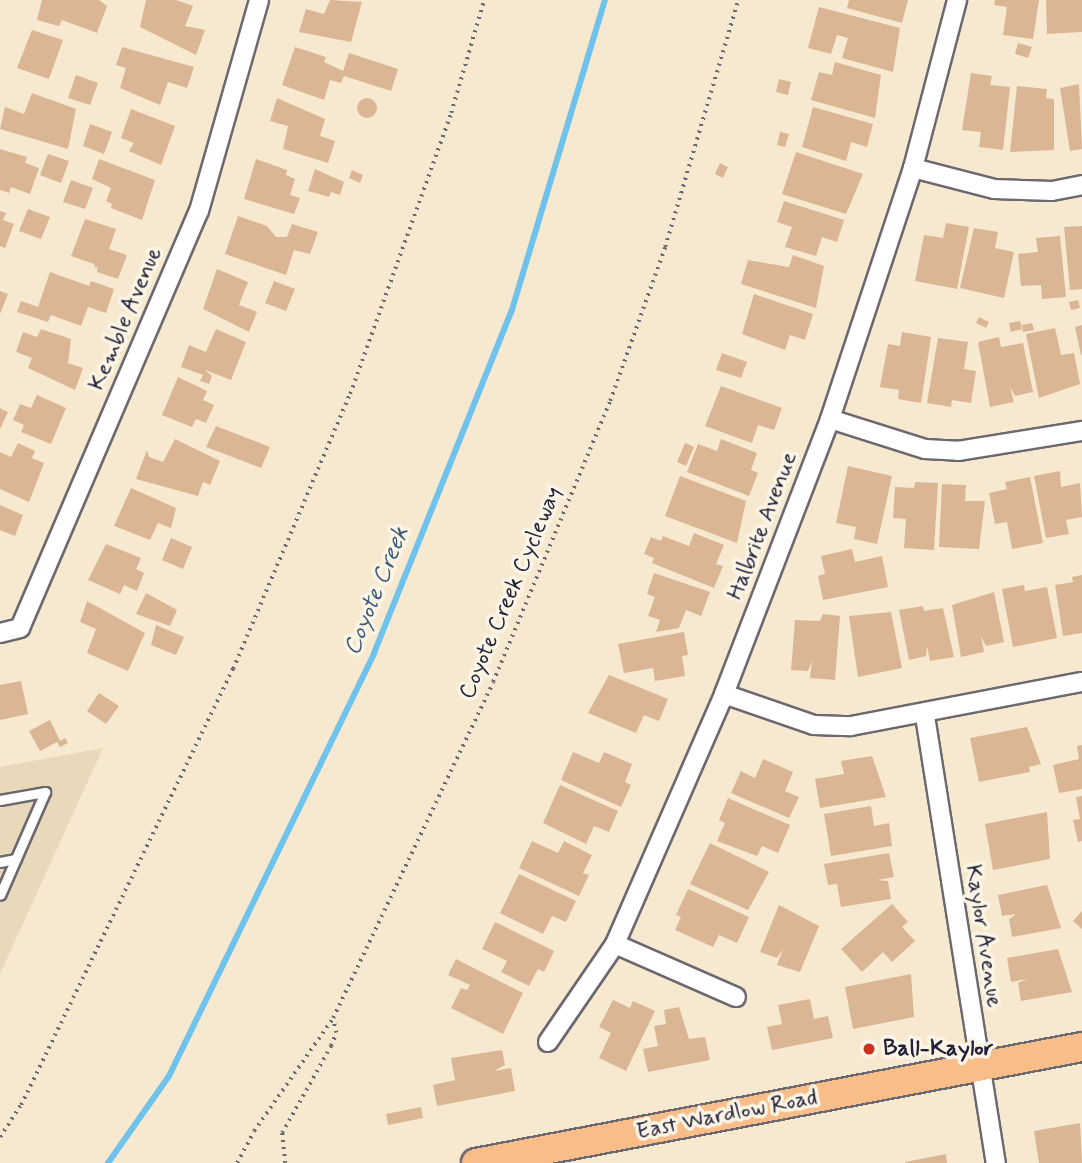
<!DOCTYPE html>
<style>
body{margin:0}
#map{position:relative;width:1082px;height:1163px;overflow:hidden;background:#f6e9d0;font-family:Mynerve,sans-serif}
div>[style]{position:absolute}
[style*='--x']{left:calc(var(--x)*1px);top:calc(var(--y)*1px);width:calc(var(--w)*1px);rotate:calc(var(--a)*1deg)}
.built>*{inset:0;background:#e8d9ba}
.stream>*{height:6px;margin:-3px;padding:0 3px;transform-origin:3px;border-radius:3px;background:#6ec2eb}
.building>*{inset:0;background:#dbb694}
.round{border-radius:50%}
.path>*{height:3.5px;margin-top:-1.75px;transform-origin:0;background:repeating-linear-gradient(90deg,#6c686f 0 2px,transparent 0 7px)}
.roads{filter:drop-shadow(2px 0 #6c686f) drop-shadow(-2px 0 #6c686f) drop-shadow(0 2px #6c686f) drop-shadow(0 -2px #6c686f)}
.lane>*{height:9px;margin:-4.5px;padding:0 4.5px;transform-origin:4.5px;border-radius:4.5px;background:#fff}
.street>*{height:18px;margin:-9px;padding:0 9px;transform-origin:9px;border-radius:9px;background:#fff}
.primary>*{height:28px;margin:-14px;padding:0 14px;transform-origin:14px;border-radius:14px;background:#f8bd88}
.dots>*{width:19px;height:19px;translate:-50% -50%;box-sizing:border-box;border:4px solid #fcf5e5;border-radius:50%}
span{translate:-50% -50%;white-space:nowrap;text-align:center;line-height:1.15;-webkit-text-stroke:7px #fcf5e5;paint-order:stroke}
.street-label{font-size:23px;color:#22223b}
.poi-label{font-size:23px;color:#22223b;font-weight:700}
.left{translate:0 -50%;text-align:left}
.water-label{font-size:24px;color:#3d5a79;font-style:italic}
</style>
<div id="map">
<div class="built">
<i style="clip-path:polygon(103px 748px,0 974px,0 767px)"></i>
</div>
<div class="stream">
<i style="--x:108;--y:1163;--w:106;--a:-55"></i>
<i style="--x:169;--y:1076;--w:470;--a:-64.1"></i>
<i style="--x:374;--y:653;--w:367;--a:-68.1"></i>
<i style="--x:511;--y:313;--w:327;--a:-73.3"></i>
</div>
<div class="building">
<i style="clip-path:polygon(42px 0,99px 0,107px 6px,97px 33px,62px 20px,59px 26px,37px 20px)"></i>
<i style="clip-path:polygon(146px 0,176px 0,193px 6px,185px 26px,205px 30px,196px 55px,140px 27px)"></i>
<i style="clip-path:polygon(330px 0,362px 2px,351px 42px,299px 32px,306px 9px,324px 14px)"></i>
<i style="clip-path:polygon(849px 0,908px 0,902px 23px,847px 8px)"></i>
<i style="clip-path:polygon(995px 0,1039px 0,1033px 39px,1003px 35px,1007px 7px,994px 5px)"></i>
<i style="clip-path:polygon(1046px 0,1082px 0,1082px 32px,1047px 34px)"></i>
<i style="clip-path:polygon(819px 7px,900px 28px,893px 72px,842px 58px,848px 38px,837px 35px,831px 54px,808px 48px)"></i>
<i style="clip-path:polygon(32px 30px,63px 40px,49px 79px,17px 68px)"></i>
<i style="clip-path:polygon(1018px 43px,1032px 47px,1028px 58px,1015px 54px)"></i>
<i style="clip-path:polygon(122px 47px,194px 67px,187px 88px,168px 82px,160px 105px,120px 88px,126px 68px,116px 65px)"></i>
<i style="clip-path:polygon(295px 47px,326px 57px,324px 62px,343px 71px,349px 53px,398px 69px,391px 91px,344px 76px,341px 83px,330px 80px,324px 100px,282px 85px)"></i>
<i style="clip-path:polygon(835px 62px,881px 75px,875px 118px,811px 100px,819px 72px,832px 75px)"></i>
<i style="clip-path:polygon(971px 73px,992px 76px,990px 85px,1010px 87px,1003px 150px,979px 147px,981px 132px,962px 130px)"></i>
<i style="clip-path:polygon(76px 75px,98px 83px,90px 105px,68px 98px)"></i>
<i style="clip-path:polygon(779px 79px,791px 82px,788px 95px,776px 92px)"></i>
<i style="clip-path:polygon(1079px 84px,1082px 149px,1070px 151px,1060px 88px)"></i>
<i style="clip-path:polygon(1017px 86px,1047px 89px,1046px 98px,1054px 99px,1054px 150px,1010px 152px)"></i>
<i style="clip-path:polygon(32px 93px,76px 109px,68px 149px,0 129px,5px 107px,24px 114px)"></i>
<i class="round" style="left:357px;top:98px;width:20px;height:20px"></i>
<i style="clip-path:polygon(277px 98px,325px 119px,320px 136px,335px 141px,328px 163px,283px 149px,288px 126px,270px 121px)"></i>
<i style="clip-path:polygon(813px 107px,873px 124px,867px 147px,851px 142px,846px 161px,802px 147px)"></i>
<i style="clip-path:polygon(131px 109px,175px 126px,161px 165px,129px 151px,134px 143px,121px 138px)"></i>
<i style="clip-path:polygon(90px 124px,112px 132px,104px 154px,83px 146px)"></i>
<i style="clip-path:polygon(780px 132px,789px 134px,785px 147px,777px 145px)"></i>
<i style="clip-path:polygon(0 149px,27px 157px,25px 163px,39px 168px,30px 194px,11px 187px,9px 193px,0 190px)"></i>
<i style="clip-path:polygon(796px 152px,863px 174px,846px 214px,782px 194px)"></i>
<i style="clip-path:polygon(48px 154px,69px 161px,61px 183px,40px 175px)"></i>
<i style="clip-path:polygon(99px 159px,155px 180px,142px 220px,111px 208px,112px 204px,106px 201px,111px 188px,92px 179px)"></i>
<i style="clip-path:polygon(256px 159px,287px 170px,286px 175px,295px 179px,290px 195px,300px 198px,294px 214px,244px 199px)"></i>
<i style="clip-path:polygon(720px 163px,728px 167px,723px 178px,715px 174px)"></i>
<i style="clip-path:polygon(315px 169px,344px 182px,340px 195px,331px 192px,329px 197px,308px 191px)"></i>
<i style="clip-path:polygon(352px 170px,363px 175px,360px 183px,349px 178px)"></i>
<i style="clip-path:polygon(71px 180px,93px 188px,85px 209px,63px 202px)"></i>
<i style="clip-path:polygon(784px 201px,844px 220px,837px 242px,822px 237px,816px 256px,785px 247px,792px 227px,777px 222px)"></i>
<i style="clip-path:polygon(28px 209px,50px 217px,41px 239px,19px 231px)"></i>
<i style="clip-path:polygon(0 211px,6px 213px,3px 220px,14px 224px,5px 248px,0 246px)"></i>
<i style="clip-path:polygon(238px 216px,267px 226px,276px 237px,287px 237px,292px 224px,318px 232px,310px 254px,294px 250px,286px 275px,225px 254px)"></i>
<i style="clip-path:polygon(85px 219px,116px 229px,109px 249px,127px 255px,118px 279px,97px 272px,98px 265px,96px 269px,94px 264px,71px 256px)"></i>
<i style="clip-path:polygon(946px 223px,969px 227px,957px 289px,915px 281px,924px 235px,943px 238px)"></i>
<i style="clip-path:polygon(1082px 226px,1082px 289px,1070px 290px,1064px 227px)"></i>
<i style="clip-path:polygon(974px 228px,998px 232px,995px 248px,1014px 252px,1004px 298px,960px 288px)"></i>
<i style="clip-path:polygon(1060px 236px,1066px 297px,1042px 299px,1041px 285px,1021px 286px,1018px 254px,1038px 252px,1036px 238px)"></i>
<i style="clip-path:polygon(793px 255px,824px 266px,816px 308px,741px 284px,748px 260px,789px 267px)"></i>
<i style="clip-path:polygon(217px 269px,248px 282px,239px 305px,257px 312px,249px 332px,203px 309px)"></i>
<i style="clip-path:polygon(50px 272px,89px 286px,91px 281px,114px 289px,106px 313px,88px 307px,81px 326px,51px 315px,48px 322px,17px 312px,21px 301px,38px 307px)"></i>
<i style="clip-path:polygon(274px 281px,295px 289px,286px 311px,265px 303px)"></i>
<i style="clip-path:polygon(0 291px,8px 294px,0 314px)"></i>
<i style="clip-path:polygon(754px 294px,813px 314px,805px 340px,790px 335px,785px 350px,742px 334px)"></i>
<i style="clip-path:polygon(1078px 300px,1080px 308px,1071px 310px,1069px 302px)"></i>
<i style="clip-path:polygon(979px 317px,989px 322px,986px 328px,976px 323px)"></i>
<i style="clip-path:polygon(1020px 321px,1022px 329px,1011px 332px,1009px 323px)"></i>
<i style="clip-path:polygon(1032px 323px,1034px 330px,1023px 332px,1022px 325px)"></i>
<i style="clip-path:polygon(1082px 325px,1082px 355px,1081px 355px,1075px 327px)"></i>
<i style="clip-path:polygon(1055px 328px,1061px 355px,1074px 353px,1080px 384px,1039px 398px,1026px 334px)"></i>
<i style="clip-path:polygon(41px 329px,71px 339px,68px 363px,83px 368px,75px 390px,28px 368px,32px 358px,16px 352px,23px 332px,37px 337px)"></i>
<i style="clip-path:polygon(216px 329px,246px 342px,231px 380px,205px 370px,212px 376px,209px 384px,200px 381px,203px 375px,181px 367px,189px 345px,206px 352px)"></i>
<i style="clip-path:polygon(902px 332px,931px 337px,921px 403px,898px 399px,899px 390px,880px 387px,888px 344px,900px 346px)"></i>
<i style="clip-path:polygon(999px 337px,1001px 347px,1023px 343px,1033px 392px,1015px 396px,1010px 387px,1014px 402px,990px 407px,978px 342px)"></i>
<i style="clip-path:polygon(938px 338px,968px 342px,964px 369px,976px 371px,971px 403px,952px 400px,951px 407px,927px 403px)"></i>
<i style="clip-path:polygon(722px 353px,747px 362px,741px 378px,716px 370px)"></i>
<i style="clip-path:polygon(178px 377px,207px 391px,203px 400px,214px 405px,206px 423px,196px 419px,192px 427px,162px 415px)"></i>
<i style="clip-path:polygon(721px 386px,782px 408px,774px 430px,758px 425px,752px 443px,705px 426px)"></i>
<i style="clip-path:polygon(37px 395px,66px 408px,51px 444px,21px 432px,24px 425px,13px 420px,20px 404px,31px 408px)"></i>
<i style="clip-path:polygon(0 408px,8px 412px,0 429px)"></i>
<i style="clip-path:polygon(216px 426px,270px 447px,261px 468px,206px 447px)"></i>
<i style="clip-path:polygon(175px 439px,220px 461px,210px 485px,203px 482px,198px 496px,136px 479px,147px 450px,149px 457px,163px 462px)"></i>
<i style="clip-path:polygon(721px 439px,757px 453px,751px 470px,758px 473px,749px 496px,687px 472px,698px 444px,717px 451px)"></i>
<i style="clip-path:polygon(18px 443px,35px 451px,32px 458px,44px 463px,29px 502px,0 489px,0 452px,11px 457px)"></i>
<i style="clip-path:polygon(685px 443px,694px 447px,686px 466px,677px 462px)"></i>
<i style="clip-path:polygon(848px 466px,892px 476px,877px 544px,854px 539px,856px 527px,836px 523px)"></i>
<i style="clip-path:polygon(1060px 471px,1061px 487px,1080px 483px,1082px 517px,1066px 520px,1069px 534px,1046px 538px,1034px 476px)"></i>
<i style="clip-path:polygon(680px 476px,746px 501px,737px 543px,665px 516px)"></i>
<i style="clip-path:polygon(1030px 477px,1043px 543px,1012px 549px,1007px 522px,995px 524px,989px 493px,1007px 489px,1005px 482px)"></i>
<i style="clip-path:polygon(915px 482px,938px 483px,934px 550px,904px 548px,906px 519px,893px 518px,895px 487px,914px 488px)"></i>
<i style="clip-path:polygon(942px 484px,966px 485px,965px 501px,985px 501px,979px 549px,939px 547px)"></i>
<i style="clip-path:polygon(131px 488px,176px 508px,171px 528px,158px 523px,150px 540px,114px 526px)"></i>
<i style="clip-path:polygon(0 505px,23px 515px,15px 536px,0 530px)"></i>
<i style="clip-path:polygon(694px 533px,724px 545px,716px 564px,723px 566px,714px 588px,652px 563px,654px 558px,644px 554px,651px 537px,661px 541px,663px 536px,689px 546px)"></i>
<i style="clip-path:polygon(171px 538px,192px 547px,183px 569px,162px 560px)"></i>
<i style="clip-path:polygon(106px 544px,141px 558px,136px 569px,144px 573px,137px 591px,124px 585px,120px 594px,88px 580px)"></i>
<i style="clip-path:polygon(852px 549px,855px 562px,882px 556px,888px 587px,823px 600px,818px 576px,825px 574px,821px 556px)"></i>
<i style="clip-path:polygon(654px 573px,710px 592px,701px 616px,686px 610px,679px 628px,656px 632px,660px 620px,648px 616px,655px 597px,647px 594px)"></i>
<i style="clip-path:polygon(1082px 575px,1082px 633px,1063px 636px,1055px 585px,1073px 582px,1072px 577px)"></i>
<i style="clip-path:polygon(1024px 585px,1025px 591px,1047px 587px,1057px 638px,1013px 647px,1002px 589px)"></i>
<i style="clip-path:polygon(994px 592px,1004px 642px,986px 646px,981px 636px,984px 652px,961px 657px,952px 605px)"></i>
<i style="clip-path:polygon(146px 593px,177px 610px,170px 626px,136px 614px)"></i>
<i style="clip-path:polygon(87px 601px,145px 633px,128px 671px,87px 653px,96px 629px,80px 622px)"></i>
<i style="clip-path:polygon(923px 606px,924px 611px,943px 608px,954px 657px,930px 661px,927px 646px,926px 656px,909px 660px,899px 610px)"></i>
<i style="clip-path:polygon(891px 612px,902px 668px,858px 677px,849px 616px)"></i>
<i style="clip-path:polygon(823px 614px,840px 616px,835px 680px,810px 678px,812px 661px,808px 671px,791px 670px,795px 620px,820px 621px)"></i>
<i style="clip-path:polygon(156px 625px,184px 637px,176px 655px,151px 645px)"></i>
<i style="clip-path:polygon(684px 632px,688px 655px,682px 656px,685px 676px,655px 681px,653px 668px,624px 673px,618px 644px)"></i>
<i style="clip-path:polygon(609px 675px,668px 699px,659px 721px,644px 715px,636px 733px,588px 713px)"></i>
<i style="clip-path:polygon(21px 681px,28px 714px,0 720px,0 685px)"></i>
<i style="clip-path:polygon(99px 693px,119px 706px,106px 724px,87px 711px)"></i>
<i style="clip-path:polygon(50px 720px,60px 741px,65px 738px,68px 743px,60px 747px,57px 742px,40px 751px,29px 731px)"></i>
<i style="clip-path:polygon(1027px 727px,1041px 764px,1029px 767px,1030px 772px,979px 782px,970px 738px)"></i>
<i style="clip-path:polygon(1082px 745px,1082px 789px,1059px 793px,1053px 765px,1079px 759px,1077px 746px)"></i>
<i style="clip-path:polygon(573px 752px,599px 763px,604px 752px,632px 764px,625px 782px,631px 785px,621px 807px,561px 780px)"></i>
<i style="clip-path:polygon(872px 756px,886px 797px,820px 808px,815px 779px,844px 774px,841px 761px)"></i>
<i style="clip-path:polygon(763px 759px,793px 772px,785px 791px,799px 797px,789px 818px,731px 793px,741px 771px,755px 778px)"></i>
<i style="clip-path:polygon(560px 785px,618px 811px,609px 832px,594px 826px,586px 844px,543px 823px)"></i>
<i style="clip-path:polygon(1082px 796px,1082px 841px,1078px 842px,1073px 820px,1080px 819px,1076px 797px)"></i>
<i style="clip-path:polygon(728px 798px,790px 825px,778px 853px,762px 846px,757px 856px,717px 841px,725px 823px,719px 820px)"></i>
<i style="clip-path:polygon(871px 806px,874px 826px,889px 823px,892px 846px,831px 856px,824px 814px)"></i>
<i style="clip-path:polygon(1047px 812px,1050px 859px,993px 870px,985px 824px)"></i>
<i style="clip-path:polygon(532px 841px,558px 853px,564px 841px,592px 855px,583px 873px,589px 875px,579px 896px,519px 868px)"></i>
<i style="clip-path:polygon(710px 843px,769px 872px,748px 910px,690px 884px)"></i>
<i style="clip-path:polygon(889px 853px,894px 877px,877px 880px,888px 881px,891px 899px,841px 907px,837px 884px,828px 885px,824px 864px)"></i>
<i style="clip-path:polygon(519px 874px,576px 901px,566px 922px,552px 916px,543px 934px,500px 913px)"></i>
<i style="clip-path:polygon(1047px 885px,1061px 928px,1012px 937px,1009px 919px,1016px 914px,1002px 916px,998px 895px)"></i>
<i style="clip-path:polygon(688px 889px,749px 917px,737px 943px,719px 935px,713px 947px,675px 930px,681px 917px,676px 915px)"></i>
<i style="clip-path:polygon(892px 904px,908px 922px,902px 927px,915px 941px,892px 962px,883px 952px,862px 972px,841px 949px)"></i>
<i style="clip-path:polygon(779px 905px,819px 926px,800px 972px,777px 965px,783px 949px,777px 958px,760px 952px)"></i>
<i style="clip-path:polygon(1082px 911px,1082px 929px,1073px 921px)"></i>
<i style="clip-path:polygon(495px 922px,554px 951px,544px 972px,538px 969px,529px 986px,501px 972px,507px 961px,482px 949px)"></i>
<i style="clip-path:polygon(1058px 949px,1072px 992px,1021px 1001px,1018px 983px,1027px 979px,1011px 982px,1007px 958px)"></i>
<i style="clip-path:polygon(456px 959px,523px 993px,503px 1034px,451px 1008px,461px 988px,467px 990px,470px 985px,448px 975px)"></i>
<i style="clip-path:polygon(911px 974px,914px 1017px,853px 1029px,845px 987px)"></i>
<i style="clip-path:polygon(810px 999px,814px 1019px,828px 1016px,833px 1038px,772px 1050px,767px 1027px,782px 1024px,778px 1005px)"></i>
<i style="clip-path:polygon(613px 1000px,630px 1008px,633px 1001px,655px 1011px,626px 1071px,599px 1058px,611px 1033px,599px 1027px)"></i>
<i style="clip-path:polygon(679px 1007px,689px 1039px,705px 1037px,710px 1060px,648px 1072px,643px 1049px,658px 1046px,654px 1026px,666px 1024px,664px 1010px)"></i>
<i style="clip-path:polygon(502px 1050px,505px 1065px,494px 1071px,511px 1068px,515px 1091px,437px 1106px,433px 1085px,455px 1080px,451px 1058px)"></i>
<i style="clip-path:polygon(421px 1107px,423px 1118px,388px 1125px,386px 1114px)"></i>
<i style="clip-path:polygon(1080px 1123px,1082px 1163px,1039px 1163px,1034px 1131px)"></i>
<i style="clip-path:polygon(946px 1154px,947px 1163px,905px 1163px,905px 1162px)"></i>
</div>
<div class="path">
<i style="--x:0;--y:1137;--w:38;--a:-57"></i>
<i style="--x:21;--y:1105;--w:485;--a:-64.1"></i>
<i style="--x:233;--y:669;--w:299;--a:-67"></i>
<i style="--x:350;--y:394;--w:299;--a:-70.2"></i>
<i style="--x:451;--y:113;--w:118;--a:-73.7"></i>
<i style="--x:237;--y:1163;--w:36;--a:-62"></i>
<i style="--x:254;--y:1131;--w:138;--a:-55"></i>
<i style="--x:333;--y:1018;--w:372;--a:-64.5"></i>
<i style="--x:493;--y:682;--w:304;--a:-67.4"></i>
<i style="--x:610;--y:401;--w:164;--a:-70.3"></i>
<i style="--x:665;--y:247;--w:258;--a:-73.5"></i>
<i style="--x:285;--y:1163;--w:30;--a:-96"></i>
<i style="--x:282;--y:1133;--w:100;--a:-60.6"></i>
<i style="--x:331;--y:1046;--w:14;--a:-69"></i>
<i style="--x:336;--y:1033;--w:14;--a:-102"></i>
</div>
<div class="roads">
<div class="lane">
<i style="--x:0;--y:800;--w:46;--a:-10.1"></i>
<i style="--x:45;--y:792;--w:112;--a:113.6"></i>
<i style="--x:0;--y:862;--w:16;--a:-11"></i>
</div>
<div class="street">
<i style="--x:913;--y:168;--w:84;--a:14.5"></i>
<i style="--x:994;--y:189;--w:58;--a:2"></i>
<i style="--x:1052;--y:191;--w:31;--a:-11"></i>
<i style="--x:830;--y:419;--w:100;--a:17.5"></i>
<i style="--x:925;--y:449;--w:33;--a:3"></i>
<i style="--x:958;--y:451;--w:126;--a:-9.2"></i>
<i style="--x:0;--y:633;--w:21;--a:-14"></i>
<i style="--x:20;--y:628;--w:454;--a:-66.8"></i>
<i style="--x:199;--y:211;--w:219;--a:-74.1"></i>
<i style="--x:724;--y:694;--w:95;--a:19"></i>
<i style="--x:814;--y:725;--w:37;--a:2"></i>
<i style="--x:851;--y:726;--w:235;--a:-10.8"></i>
<i style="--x:925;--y:716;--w:453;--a:81"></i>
<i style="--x:615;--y:944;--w:132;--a:23.7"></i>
<i style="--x:548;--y:1042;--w:119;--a:-55.6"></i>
<i style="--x:615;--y:944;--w:273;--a:-66.4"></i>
<i style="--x:724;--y:694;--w:295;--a:-68.9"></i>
<i style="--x:830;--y:419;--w:264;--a:-71.7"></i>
<i style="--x:913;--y:168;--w:174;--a:-75.3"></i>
</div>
<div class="primary">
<i style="--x:476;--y:1163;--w:617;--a:-10.84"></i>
</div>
</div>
<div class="dots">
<i style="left:869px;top:1049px;background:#c8321e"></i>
</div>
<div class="street-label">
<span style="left:126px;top:319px;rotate:-67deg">Kemble Avenue</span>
<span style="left:763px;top:526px;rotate:-69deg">Halbrite Avenue</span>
<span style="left:511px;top:593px;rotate:-67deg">Coyote Creek Cycleway</span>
<span style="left:983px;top:936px;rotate:81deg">Kaylor Avenue</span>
<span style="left:727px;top:1115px;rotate:-11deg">East Wardlow Road</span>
</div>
<div class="poi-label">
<span class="left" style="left:883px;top:1049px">Ball-Kaylor</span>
</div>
<div class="water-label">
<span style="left:377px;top:591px;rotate:-68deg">Coyote Creek</span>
</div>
</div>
